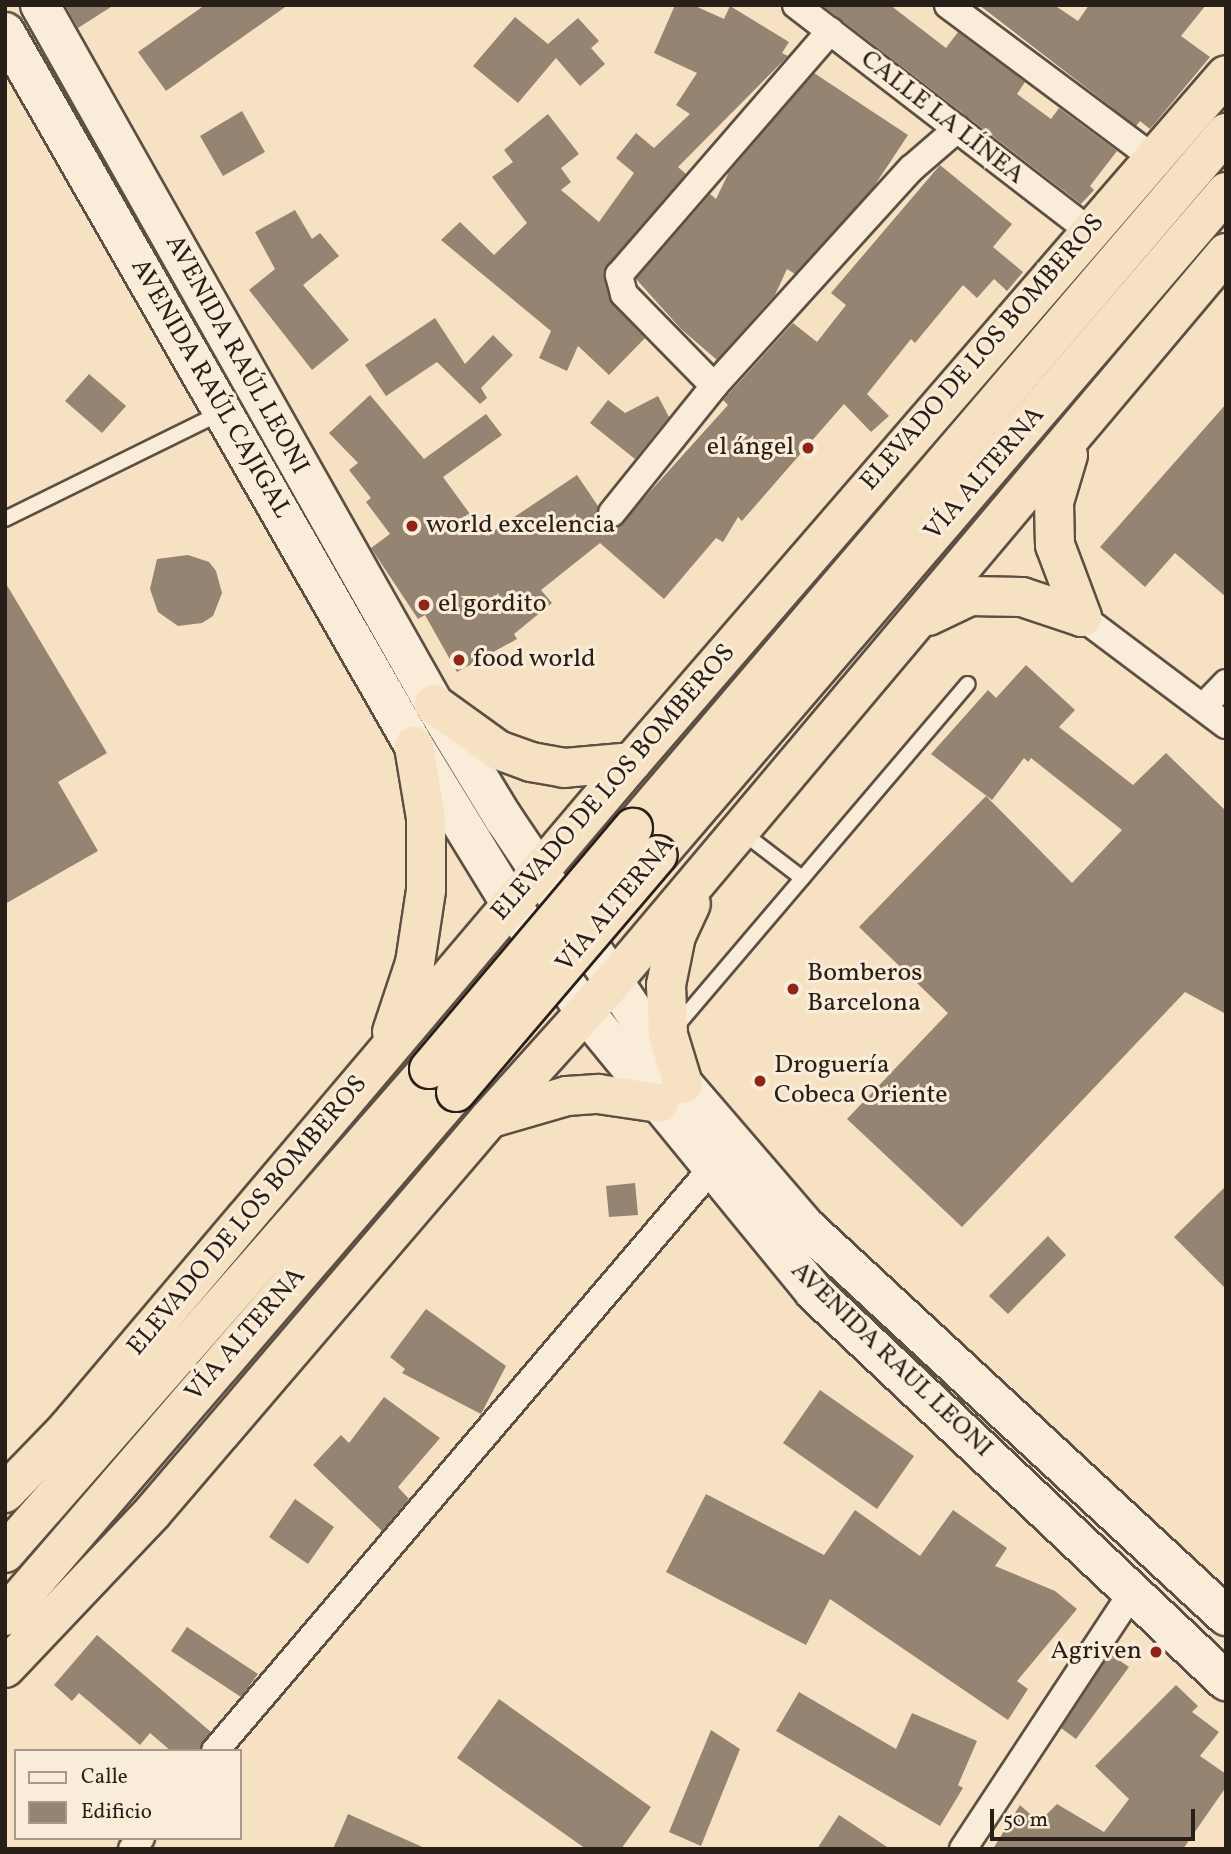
<!DOCTYPE html>
<meta charset="utf-8">
<style>
body{margin:0}
#map{position:relative;width:1231px;height:1854px;overflow:hidden;background:#f6e2c3;font-family:Vollkorn,serif}
div>[style]{position:absolute}
[style*='--x']{left:calc(var(--x)*1px);top:calc(var(--y)*1px);width:calc(var(--w)*1px);rotate:calc(var(--a)*1deg)}
.building>*{inset:0;background:#948471}
.roads{filter:drop-shadow(2px 0 #5c5044) drop-shadow(-2px 0 #5c5044) drop-shadow(0 2px #5c5044) drop-shadow(0 -2px #5c5044)}
.service>*{height:14px;margin:-7px;padding:0 7px;transform-origin:7px;border-radius:7px;background:#f9ecd8}
.minor>*{height:26px;margin:-13px;padding:0 13px;transform-origin:13px;border-radius:13px;background:#f9ecd8}
.secondary>*{height:38px;margin:-19px;padding:0 19px;transform-origin:19px;border-radius:19px;background:#f9ecd8}
.trunk>*{height:38px;margin:-19px;padding:0 19px;transform-origin:19px;border-radius:19px;background:#f6e2c3}
.bridges{filter:drop-shadow(2px 0 #291f19) drop-shadow(-2px 0 #291f19) drop-shadow(0 2px #291f19) drop-shadow(0 -2px #291f19)}
.trunk-bridge>*{height:38px;margin:-19px;padding:0 19px;transform-origin:19px;border-radius:19px;background:#f6e2c3}
.dots>*{width:19px;height:19px;translate:-50% -50%;box-sizing:border-box;border:4px solid #f9ecd8;border-radius:50%}
span{translate:-50% -50%;white-space:nowrap;text-align:center;line-height:1.15;-webkit-text-stroke:6px #f9ecd8;paint-order:stroke}
.street-label{font-size:26px;color:#291f19}
.poi-label{font-size:26px;color:#291f19}
.right{translate:-100% -50%;text-align:right}
.left{translate:0 -50%;text-align:left}
.frame{position:absolute;inset:0;border:7px solid #291f19;pointer-events:none}
.legend{position:absolute;left:14px;top:1749px;width:228px;height:91px;box-sizing:border-box;background:#f9ecd8;border:2px solid #a69a8c;margin:0;padding:9px 12px;list-style:none;font-size:21px;color:#291f19}
.legend li{display:flex;align-items:center;gap:14px;height:35px}
.legend b{width:35px;border:2px solid #a69a8c}
.scale{position:absolute;left:990px;top:1809px;width:205px;height:32px;box-sizing:border-box;border:4px solid #291f19;border-top:0;padding-left:9px;font-size:21px;line-height:24px;white-space:nowrap;color:#291f19;-webkit-text-stroke:5px #f9ecd8;paint-order:stroke}
</style>
<div id="map">
<div class="building">
<i style="clip-path:polygon(65px 5px,114px 5px,78px 28px)"></i>
<i style="clip-path:polygon(205px 5px,288px 5px,166px 91px,138px 52px)"></i>
<i style="clip-path:polygon(675px 5px,693px 5px,724px 19px,730px 6px,789px 42px,782px 53px,788px 56px,678px 167px,686px 174px,604px 271px,612px 304px,645px 338px,609px 375px,578px 346px,567px 371px,539px 358px,551px 331px,441px 240px,460px 222px,494px 255px,527px 223px,492px 177px,513px 162px,504px 150px,548px 114px,579px 154px,561px 168px,571px 182px,561px 190px,599px 222px,634px 173px,616px 158px,636px 133px,654px 148px,690px 114px,676px 105px,697px 73px,654px 53px)"></i>
<i style="clip-path:polygon(822px 5px,890px 5px,946px 48px,958px 32px,1025px 82px,1017px 94px,1051px 119px,1059px 108px,1117px 151px,1090px 186px,1094px 190px,1081px 204px)"></i>
<i style="clip-path:polygon(979px 5px,1054px 5px,1078px 21px,1089px 5px,1206px 5px,1181px 36px,1210px 57px,1150px 129px,1140px 121px,1136px 126px)"></i>
<i style="clip-path:polygon(515px 17px,548px 44px,578px 18px,599px 41px,591px 48px,605px 64px,580px 86px,556px 58px,518px 103px,473px 66px)"></i>
<i style="clip-path:polygon(814px 73px,908px 135px,873px 188px,795px 274px,787px 269px,775px 295px,717px 360px,681px 329px,636px 279px,710px 194px,716px 199px,729px 172px)"></i>
<i style="clip-path:polygon(242px 111px,265px 152px,223px 176px,200px 136px)"></i>
<i style="clip-path:polygon(940px 165px,1012px 224px,993px 247px,1023px 272px,1007px 291px,994px 279px,977px 298px,963px 285px,915px 343px,911px 339px,867px 394px,889px 416px,871px 432px,844px 404px,742px 521px,738px 517px,723px 542px,716px 538px,664px 599px,600px 543px,541px 590px,552px 603px,514px 634px,517px 639px,457px 672px,425px 615px,418px 619px,371px 548px,390px 534px,366px 502px,371px 498px,349px 470px,358px 463px,329px 433px,370px 395px,424px 459px,486px 414px,502px 435px,443px 477px,486px 536px,577px 475px,598px 506px,602px 525px,618px 527px,728px 405px,723px 400px,793px 323px,817px 342px,846px 305px,831px 293px)"></i>
<i style="clip-path:polygon(295px 210px,312px 239px,320px 233px,339px 256px,303px 285px,349px 340px,312px 370px,249px 290px,275px 269px,255px 232px)"></i>
<i style="clip-path:polygon(435px 318px,465px 364px,493px 335px,513px 355px,481px 388px,487px 398px,480px 404px,437px 362px,386px 396px,365px 365px)"></i>
<i style="clip-path:polygon(89px 374px,126px 406px,102px 433px,65px 401px)"></i>
<i style="clip-path:polygon(658px 396px,669px 417px,635px 459px,590px 423px,608px 400px,625px 413px)"></i>
<i style="clip-path:polygon(1226px 404px,1226px 597px,1175px 553px,1145px 587px,1100px 547px)"></i>
<i style="clip-path:polygon(188px 555px,209px 562px,216px 571px,222px 593px,213px 616px,202px 623px,178px 626px,158px 612px,150px 589px,157px 559px)"></i>
<i style="clip-path:polygon(5px 582px,107px 753px,58px 782px,98px 851px,5px 904px)"></i>
<i style="clip-path:polygon(1026px 665px,1075px 710px,1059px 727px,1133px 785px,1166px 753px,1226px 811px,1226px 1014px,1185px 992px,962px 1227px,847px 1119px,948px 1013px,859px 927px,986px 796px,1072px 883px,1122px 830px,1031px 758px,1028px 762px,1024px 758px,992px 800px,931px 754px,988px 690px,996px 698px)"></i>
<i style="clip-path:polygon(635px 1183px,638px 1215px,609px 1217px,606px 1186px)"></i>
<i style="clip-path:polygon(1226px 1186px,1226px 1289px,1174px 1237px)"></i>
<i style="clip-path:polygon(1048px 1236px,1066px 1255px,1008px 1314px,989px 1296px)"></i>
<i style="clip-path:polygon(426px 1309px,506px 1366px,481px 1414px,402px 1373px,405px 1369px,390px 1357px)"></i>
<i style="clip-path:polygon(820px 1390px,914px 1456px,877px 1509px,783px 1443px)"></i>
<i style="clip-path:polygon(384px 1397px,440px 1438px,398px 1487px,409px 1499px,382px 1531px,313px 1465px,341px 1435px,349px 1443px)"></i>
<i style="clip-path:polygon(706px 1494px,824px 1555px,855px 1510px,920px 1556px,953px 1510px,1007px 1548px,995px 1566px,1055px 1591px,1077px 1609px,1017px 1681px,1028px 1689px,1008px 1720px,830px 1599px,806px 1645px,666px 1572px)"></i>
<i style="clip-path:polygon(295px 1499px,334px 1527px,308px 1564px,269px 1537px)"></i>
<i style="clip-path:polygon(187px 1627px,258px 1674px,241px 1697px,171px 1651px)"></i>
<i style="clip-path:polygon(97px 1635px,211px 1732px,200px 1751px,171px 1751px,150px 1733px,140px 1745px,79px 1693px,72px 1701px,54px 1685px)"></i>
<i style="clip-path:polygon(1110px 1654px,1129px 1667px,1076px 1739px,1061px 1728px)"></i>
<i style="clip-path:polygon(1176px 1685px,1198px 1706px,1192px 1712px,1219px 1732px,1200px 1756px,1226px 1774px,1226px 1787px,1183px 1849px,993px 1849px,1020px 1805px,1039px 1822px,1057px 1804px,1104px 1832px,1129px 1799px,1095px 1766px)"></i>
<i style="clip-path:polygon(799px 1692px,896px 1749px,912px 1713px,977px 1741px,958px 1785px,963px 1788px,940px 1826px,776px 1731px)"></i>
<i style="clip-path:polygon(499px 1699px,651px 1807px,621px 1849px,586px 1849px,457px 1758px)"></i>
<i style="clip-path:polygon(711px 1730px,740px 1749px,701px 1846px,669px 1832px)"></i>
<i style="clip-path:polygon(348px 1814px,427px 1849px,333px 1849px)"></i>
<i style="clip-path:polygon(839px 1815px,890px 1849px,817px 1849px)"></i>
</div>
<div class="roads">
<div class="service">
<i style="--x:5;--y:519;--w:242;--a:-26.2"></i>
<i style="--x:742;--y:832;--w:76;--a:37.5"></i>
<i style="--x:674;--y:1029;--w:453;--a:-49.6"></i>
</div>
<div class="minor">
<i style="--x:796;--y:5;--w:369;--a:37.6"></i>
<i style="--x:948;--y:5;--w:256;--a:36.7"></i>
<i style="--x:714;--y:386;--w:129;--a:-134.4"></i>
<i style="--x:624;--y:294;--w:20;--a:-105"></i>
<i style="--x:619;--y:275;--w:323;--a:-49.1"></i>
<i style="--x:612;--y:513;--w:163;--a:-51.2"></i>
<i style="--x:714;--y:386;--w:294;--a:-47.8"></i>
<i style="--x:912;--y:168;--w:60;--a:-40.9"></i>
<i style="--x:1082;--y:617;--w:180;--a:36.9"></i>
<i style="--x:1204;--y:706;--w:32;--a:-46"></i>
<i style="--x:215;--y:1751;--w:766;--a:-49.55"></i>
<i style="--x:132;--y:1849;--w:14;--a:-51"></i>
<i style="--x:963;--y:1849;--w:309;--a:-56.6"></i>
</div>
<div class="secondary">
<i style="--x:40;--y:5;--w:802;--a:60.59"></i>
<i style="--x:434;--y:704;--w:135;--a:58.7"></i>
<i style="--x:504;--y:819;--w:320;--a:56"></i>
<i style="--x:683;--y:1084;--w:187;--a:49.3"></i>
<i style="--x:805;--y:1226;--w:574;--a:42.81"></i>
<i style="--x:5;--y:32;--w:823;--a:60.19"></i>
<i style="--x:414;--y:746;--w:185;--a:58.5"></i>
<i style="--x:511;--y:904;--w:132;--a:55.5"></i>
<i style="--x:586;--y:1013;--w:360;--a:50.7"></i>
<i style="--x:814;--y:1292;--w:567;--a:43.36"></i>
</div>
<div class="trunk">
<i style="--x:1068;--y:455;--w:49;--a:106.6"></i>
<i style="--x:1054;--y:502;--w:43;--a:88.7"></i>
<i style="--x:1055;--y:545;--w:77;--a:69.4"></i>
<i style="--x:928;--y:616;--w:47;--a:-25.5"></i>
<i style="--x:970;--y:596;--w:52;--a:1.1"></i>
<i style="--x:1022;--y:597;--w:63;--a:18.4"></i>
<i style="--x:434;--y:704;--w:79;--a:35.7"></i>
<i style="--x:498;--y:750;--w:35;--a:20"></i>
<i style="--x:531;--y:762;--w:34;--a:10"></i>
<i style="--x:564;--y:768;--w:68;--a:-5"></i>
<i style="--x:633;--y:828;--w:914;--a:-49.53"></i>
<i style="--x:658;--y:855;--w:873;--a:-49.41"></i>
<i style="--x:392;--y:1032;--w:73;--a:-71.6"></i>
<i style="--x:415;--y:963;--w:74;--a:-81.4"></i>
<i style="--x:426;--y:890;--w:72;--a:-90"></i>
<i style="--x:426;--y:818;--w:73;--a:-99.5"></i>
<i style="--x:683;--y:1084;--w:51;--a:-107"></i>
<i style="--x:668;--y:1035;--w:50;--a:-92.3"></i>
<i style="--x:666;--y:985;--w:50;--a:-78.5"></i>
<i style="--x:676;--y:936;--w:35;--a:-65"></i>
<i style="--x:491;--y:1118;--w:79;--a:-16.1"></i>
<i style="--x:567;--y:1096;--w:31;--a:-4"></i>
<i style="--x:598;--y:1094;--w:62;--a:8.4"></i>
<i style="--x:5;--y:1493;--w:88;--a:-45.9"></i>
<i style="--x:66;--y:1430;--w:876;--a:-49.73"></i>
<i style="--x:632;--y:762;--w:908;--a:-49.15"></i>
<i style="--x:5;--y:1553;--w:643;--a:-48.78"></i>
<i style="--x:5;--y:1616;--w:691;--a:-49.28"></i>
<i style="--x:5;--y:1668;--w:214;--a:-46.5"></i>
<i style="--x:152;--y:1513;--w:518;--a:-49.46"></i>
<i style="--x:489;--y:1119;--w:188;--a:-48"></i>
<i style="--x:615;--y:979;--w:949;--a:-49.92"></i>
</div>
</div>
<div class="bridges">
<div class="trunk-bridge">
<i style="--x:429;--y:1069;--w:316;--a:-49.8"></i>
<i style="--x:456;--y:1092;--w:311;--a:-49.6"></i>
</div>
</div>
<div class="dots">
<i style="left:808px;top:448px;background:#8f2418"></i>
<i style="left:412px;top:526px;background:#8f2418"></i>
<i style="left:424px;top:605px;background:#8f2418"></i>
<i style="left:459px;top:660px;background:#8f2418"></i>
<i style="left:793px;top:989px;background:#8f2418"></i>
<i style="left:760px;top:1081px;background:#8f2418"></i>
<i style="left:1156px;top:1652px;background:#8f2418"></i>
</div>
<div class="street-label">
<span style="left:942px;top:118px;rotate:38deg">CALLE LA LÍNEA</span>
<span style="left:983px;top:353px;rotate:-49deg">ELEVADO DE LOS BOMBEROS</span>
<span style="left:236px;top:355px;rotate:61deg">AVENIDA RAÚL LEONI</span>
<span style="left:210px;top:389px;rotate:60deg">AVENIDA RAÚL CAJIGAL</span>
<span style="left:985px;top:474px;rotate:-49deg">VÍA ALTERNA</span>
<span style="left:614px;top:783px;rotate:-49deg">ELEVADO DE LOS BOMBEROS</span>
<span style="left:616px;top:905px;rotate:-50deg">VÍA ALTERNA</span>
<span style="left:248px;top:1216px;rotate:-50deg">ELEVADO DE LOS BOMBEROS</span>
<span style="left:246px;top:1335px;rotate:-49deg">VÍA ALTERNA</span>
<span style="left:891px;top:1360px;rotate:44deg">AVENIDA RAUL LEONI</span>
</div>
<div class="poi-label">
<span class="right" style="left:794px;top:448px">el ángel</span>
<span class="left" style="left:426px;top:526px">world excelencia</span>
<span class="left" style="left:438px;top:605px">el gordito</span>
<span class="left" style="left:473px;top:660px">food world</span>
<span class="left" style="left:807px;top:989px">Bomberos<br>Barcelona</span>
<span class="left" style="left:774px;top:1081px">Droguería<br>Cobeca Oriente</span>
<span class="right" style="left:1142px;top:1652px">Agriven</span>
</div>
<div class="frame"></div>
<ul class="legend">
<li><b style="height:9px;background:#f9ecd8"></b>Calle</li>
<li><b style="height:19px;background:#948471"></b>Edificio</li>
</ul>
<div class="scale">50 m</div>
</div>
